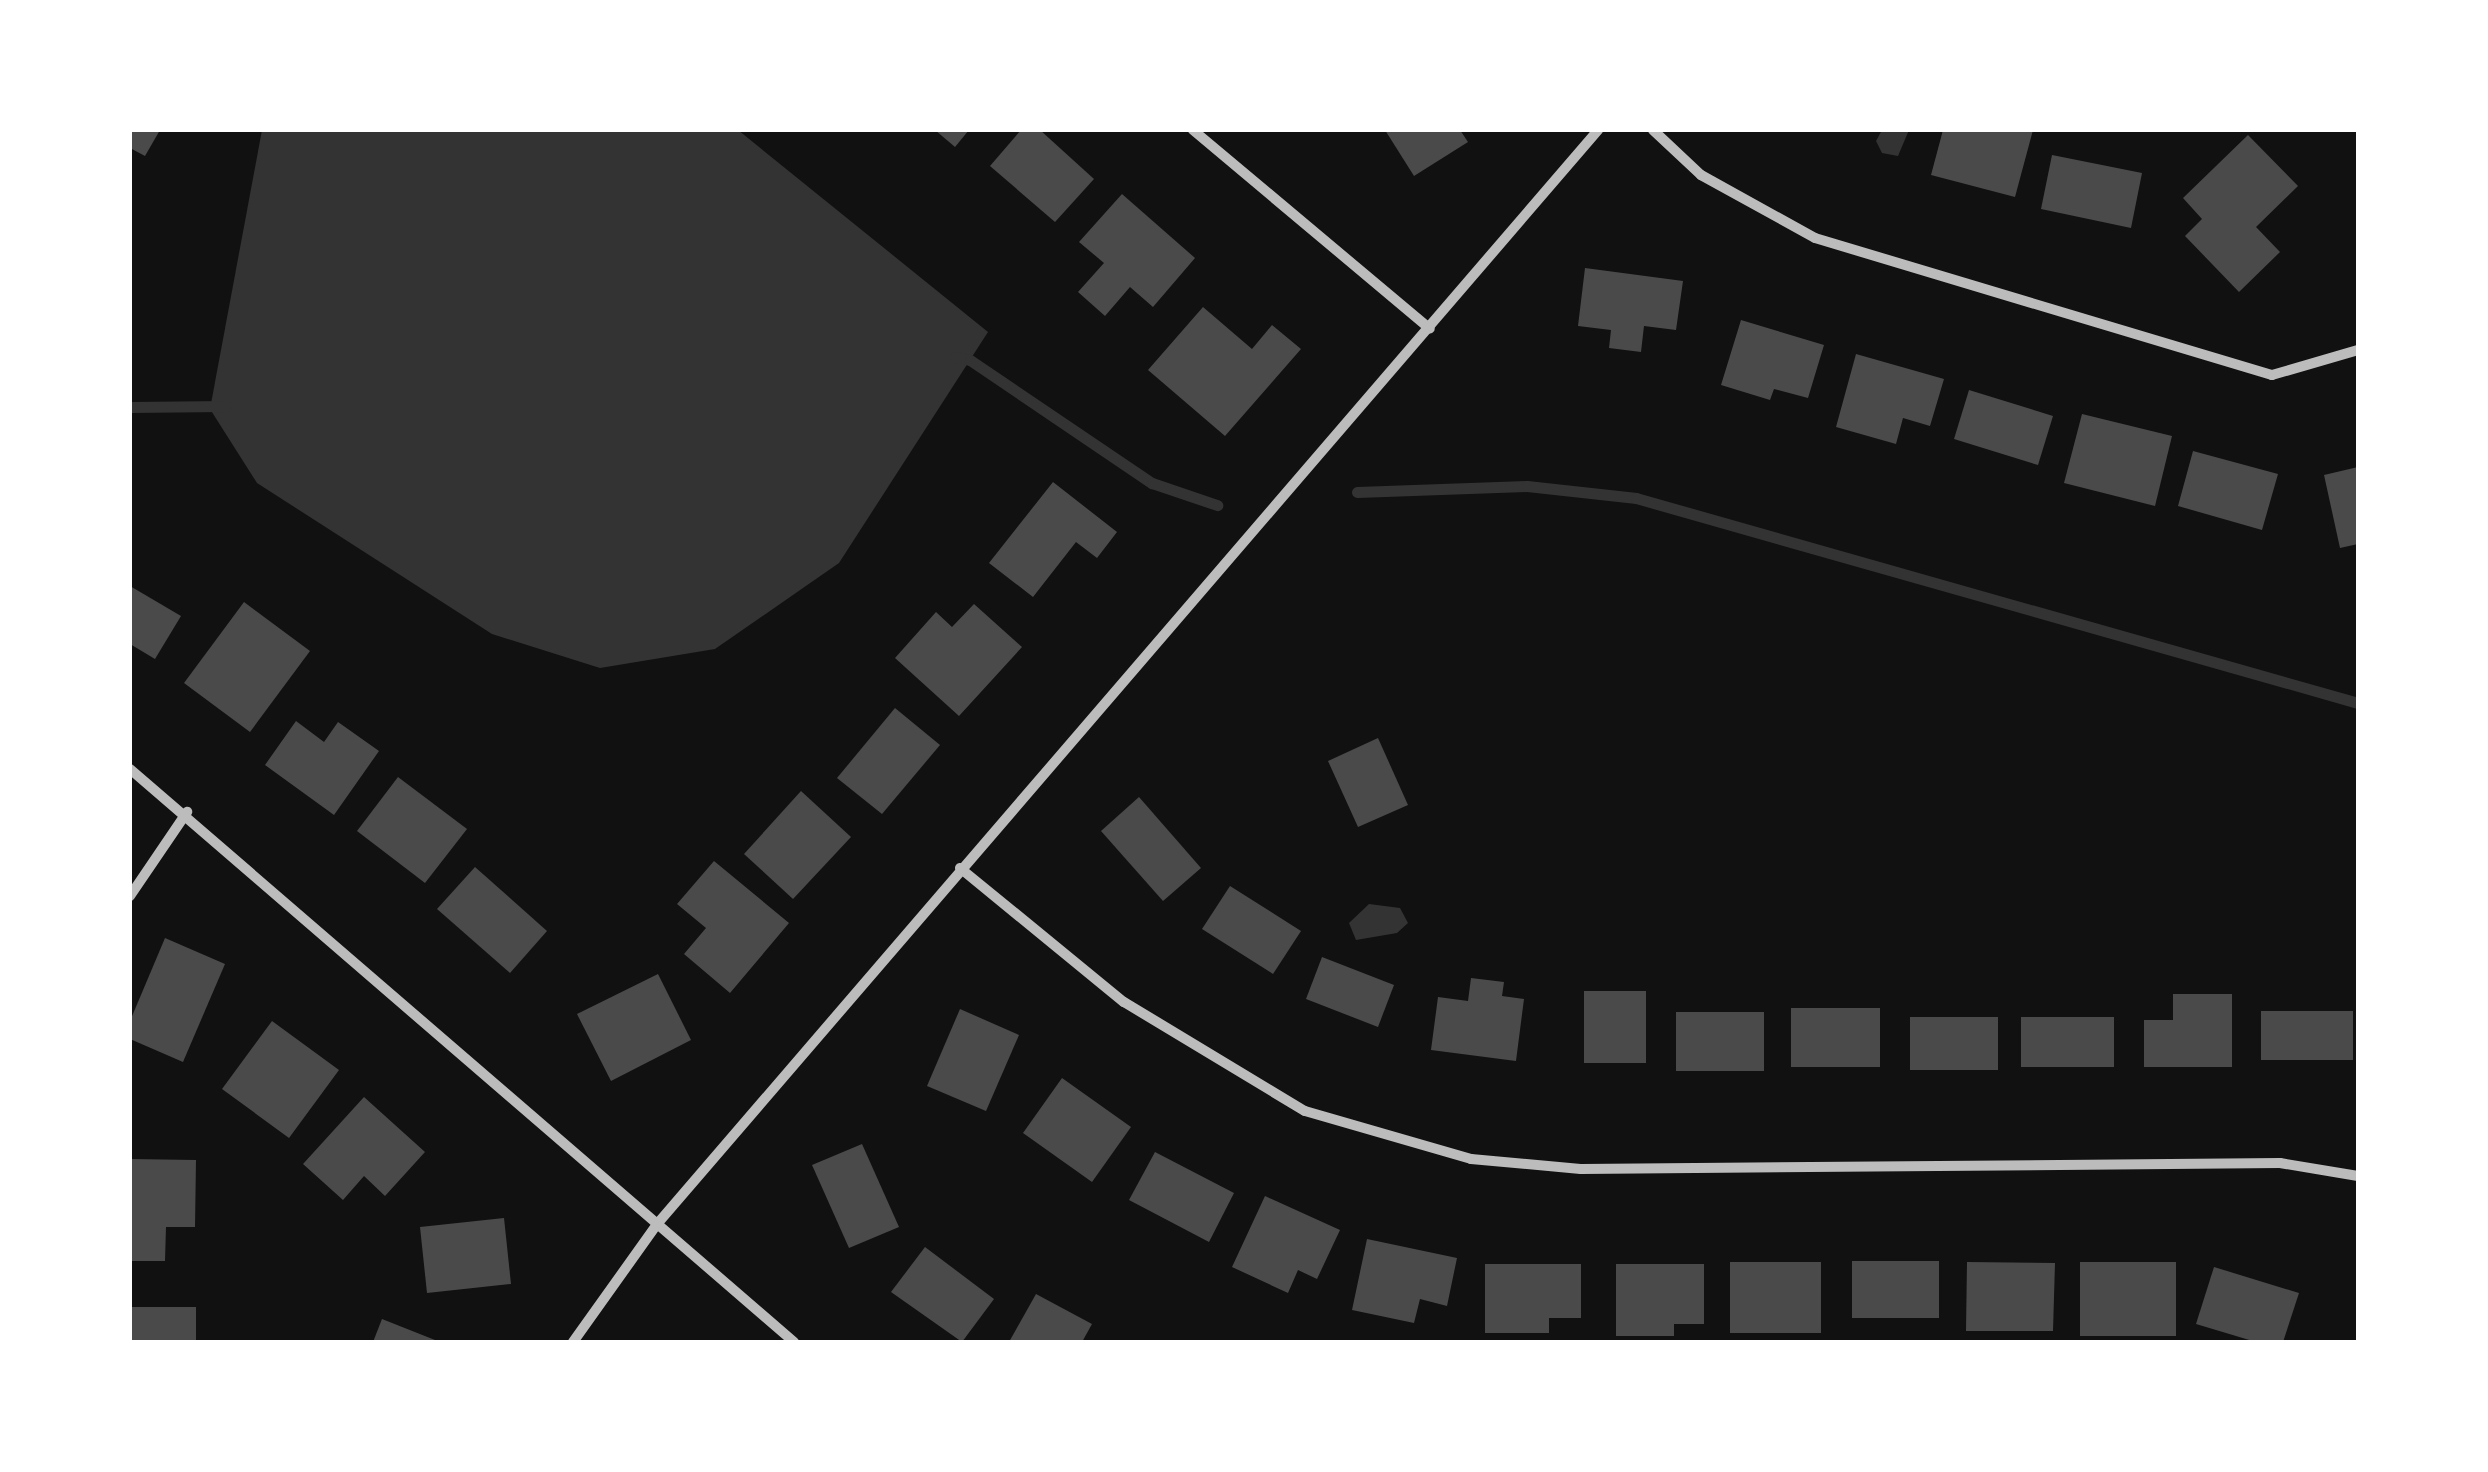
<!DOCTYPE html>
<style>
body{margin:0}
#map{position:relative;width:2488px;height:1472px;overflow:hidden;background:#111;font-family:Karla,sans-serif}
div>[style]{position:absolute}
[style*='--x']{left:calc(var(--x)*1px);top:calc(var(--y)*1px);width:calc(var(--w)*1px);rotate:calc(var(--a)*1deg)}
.water>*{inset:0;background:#333}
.stream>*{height:11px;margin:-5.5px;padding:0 5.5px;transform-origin:5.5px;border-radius:5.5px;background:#333}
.building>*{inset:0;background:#4a4a4a}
.minor>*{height:10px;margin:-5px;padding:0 5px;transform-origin:5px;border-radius:5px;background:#bcbcbc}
span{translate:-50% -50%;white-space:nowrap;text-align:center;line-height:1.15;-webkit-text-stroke:10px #fff;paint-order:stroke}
.frame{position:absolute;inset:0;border:132px solid #fff;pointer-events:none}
</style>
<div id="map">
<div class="water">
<i style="clip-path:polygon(262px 130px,738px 130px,988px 332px,839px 563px,715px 649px,600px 668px,492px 634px,257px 483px,210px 409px)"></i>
<i style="clip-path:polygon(1882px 130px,1909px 130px,1898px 156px,1882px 153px,1876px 141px)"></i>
<i style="clip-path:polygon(1369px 904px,1400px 908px,1408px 923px,1397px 933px,1356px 940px,1349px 923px)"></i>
</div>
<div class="stream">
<i style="--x:955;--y:357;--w:15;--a:11"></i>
<i style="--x:970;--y:360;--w:220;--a:34.1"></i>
<i style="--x:1152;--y:483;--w:69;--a:18.7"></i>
<i style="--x:130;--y:407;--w:96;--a:-0.6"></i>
<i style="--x:1357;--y:492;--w:170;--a:-2"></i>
<i style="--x:1527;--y:486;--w:110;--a:6.3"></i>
<i style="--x:1636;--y:498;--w:751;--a:15.85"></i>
</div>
<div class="building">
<i style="clip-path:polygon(130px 130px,160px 130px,145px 156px,130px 148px)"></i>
<i style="clip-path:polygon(935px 130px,969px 130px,955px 147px)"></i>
<i style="clip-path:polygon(1021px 130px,1040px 130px,1094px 179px,1055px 222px,990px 166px)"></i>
<i style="clip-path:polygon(1385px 130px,1460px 130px,1468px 142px,1414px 176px)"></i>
<i style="clip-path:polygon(1943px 130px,2033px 130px,2015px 197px,1931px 175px)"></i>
<i style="clip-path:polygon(2248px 135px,2298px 186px,2256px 227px,2280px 252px,2239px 292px,2185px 236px,2202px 219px,2183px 198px)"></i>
<i style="clip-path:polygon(2052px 155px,2142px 173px,2131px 228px,2041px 209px)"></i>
<i style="clip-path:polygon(1122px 194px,1195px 258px,1153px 307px,1130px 287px,1105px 316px,1078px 292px,1104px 263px,1079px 242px)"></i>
<i style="clip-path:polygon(1585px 268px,1683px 281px,1676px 330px,1644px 326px,1641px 352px,1609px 348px,1611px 330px,1578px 326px)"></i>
<i style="clip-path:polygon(1203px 307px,1252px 349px,1272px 325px,1301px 349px,1225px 436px,1148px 370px)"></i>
<i style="clip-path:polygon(1741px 320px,1824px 345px,1808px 398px,1774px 389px,1770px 400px,1721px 385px)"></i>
<i style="clip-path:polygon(1856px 354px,1944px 379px,1930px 426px,1903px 418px,1896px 444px,1836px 427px)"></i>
<i style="clip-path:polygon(1969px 390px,2053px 416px,2038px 465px,1954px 439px)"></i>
<i style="clip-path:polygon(2082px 414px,2172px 436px,2155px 506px,2064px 483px)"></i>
<i style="clip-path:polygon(2193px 451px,2278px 474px,2262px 530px,2178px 506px)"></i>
<i style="clip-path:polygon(2358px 467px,2358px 544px,2340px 548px,2324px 475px)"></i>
<i style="clip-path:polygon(1053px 482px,1117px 532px,1097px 558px,1076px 542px,1033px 597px,989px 563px)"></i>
<i style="clip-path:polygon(130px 586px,181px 616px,155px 659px,130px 644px)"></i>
<i style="clip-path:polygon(244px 602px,310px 651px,250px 732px,184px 683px)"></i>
<i style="clip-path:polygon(974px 604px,1022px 647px,959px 716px,895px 658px,936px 612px,952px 627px)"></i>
<i style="clip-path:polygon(895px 708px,940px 745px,882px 814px,837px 778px)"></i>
<i style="clip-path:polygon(296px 721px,324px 742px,338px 722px,379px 751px,334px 815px,265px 765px)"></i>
<i style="clip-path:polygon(1378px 738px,1408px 805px,1358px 827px,1328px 761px)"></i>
<i style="clip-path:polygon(398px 777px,467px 829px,425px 883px,357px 831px)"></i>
<i style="clip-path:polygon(801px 791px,851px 837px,793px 899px,744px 854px)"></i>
<i style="clip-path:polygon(1139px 797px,1201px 868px,1163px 901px,1101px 831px)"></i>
<i style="clip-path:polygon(714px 861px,789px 923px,730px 993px,684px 954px,706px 928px,677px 904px)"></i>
<i style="clip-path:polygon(475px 867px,547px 931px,510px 973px,437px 909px)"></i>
<i style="clip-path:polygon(1230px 886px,1301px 931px,1273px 974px,1202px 929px)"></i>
<i style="clip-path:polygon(165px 938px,225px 964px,183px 1062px,130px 1039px,130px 1021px)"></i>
<i style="clip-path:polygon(1322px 957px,1394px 985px,1378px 1027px,1306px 999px)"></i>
<i style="clip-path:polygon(658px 974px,691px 1040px,611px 1081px,577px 1014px)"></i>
<i style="clip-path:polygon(1471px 978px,1504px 982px,1502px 996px,1524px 999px,1516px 1061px,1431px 1050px,1438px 997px,1468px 1001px)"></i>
<i style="clip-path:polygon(1584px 991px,1646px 991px,1646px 1063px,1584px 1063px)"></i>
<i style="clip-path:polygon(2173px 994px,2232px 994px,2232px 1067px,2144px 1067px,2144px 1020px,2173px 1020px)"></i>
<i style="clip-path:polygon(1791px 1008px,1880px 1008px,1880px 1067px,1791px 1067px)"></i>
<i style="clip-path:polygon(960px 1009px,1019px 1035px,986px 1111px,927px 1086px)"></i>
<i style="clip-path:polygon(2261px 1011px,2353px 1011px,2353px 1060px,2261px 1060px)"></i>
<i style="clip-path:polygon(1676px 1012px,1764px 1012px,1764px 1071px,1676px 1071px)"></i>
<i style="clip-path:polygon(1910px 1017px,1998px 1017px,1998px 1070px,1910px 1070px)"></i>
<i style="clip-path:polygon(2021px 1017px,2114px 1017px,2114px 1067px,2021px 1067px)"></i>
<i style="clip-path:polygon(272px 1021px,339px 1070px,289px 1138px,222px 1089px)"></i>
<i style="clip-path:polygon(1062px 1078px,1131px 1127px,1092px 1182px,1023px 1133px)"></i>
<i style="clip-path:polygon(364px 1097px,425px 1152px,385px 1196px,364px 1176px,343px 1200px,303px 1164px)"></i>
<i style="clip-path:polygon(862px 1144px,899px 1227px,849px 1248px,812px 1165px)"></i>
<i style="clip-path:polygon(1155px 1152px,1234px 1193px,1209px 1242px,1129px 1200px)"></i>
<i style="clip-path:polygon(130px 1159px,196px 1160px,195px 1227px,166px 1227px,165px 1261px,130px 1261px)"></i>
<i style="clip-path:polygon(1265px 1196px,1340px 1230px,1317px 1279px,1298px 1270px,1288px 1293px,1232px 1267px)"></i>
<i style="clip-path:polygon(504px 1218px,511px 1284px,427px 1293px,420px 1227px)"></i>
<i style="clip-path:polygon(1367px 1239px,1457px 1258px,1447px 1306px,1420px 1299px,1414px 1323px,1352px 1310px)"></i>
<i style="clip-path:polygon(925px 1247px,994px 1299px,962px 1342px,891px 1292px)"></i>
<i style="clip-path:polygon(1852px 1261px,1939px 1261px,1939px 1318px,1852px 1318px)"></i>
<i style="clip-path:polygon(1730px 1262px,1821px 1262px,1821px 1333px,1730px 1333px)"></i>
<i style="clip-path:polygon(1967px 1262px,2055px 1263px,2053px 1331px,1966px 1331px)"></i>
<i style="clip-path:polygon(2080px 1262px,2176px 1262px,2176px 1336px,2080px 1336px)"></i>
<i style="clip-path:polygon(1485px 1264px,1581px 1264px,1581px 1318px,1549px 1318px,1549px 1333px,1485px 1333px)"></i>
<i style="clip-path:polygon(1616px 1264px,1704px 1264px,1704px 1324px,1674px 1324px,1674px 1336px,1616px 1336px)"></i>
<i style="clip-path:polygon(2214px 1267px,2299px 1293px,2283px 1342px,2256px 1342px,2196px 1324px)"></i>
<i style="clip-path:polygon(1036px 1294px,1092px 1324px,1082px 1342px,1009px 1342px)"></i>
<i style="clip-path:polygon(130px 1307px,196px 1307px,196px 1342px,130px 1342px)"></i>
<i style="clip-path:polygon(382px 1319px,440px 1342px,373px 1342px)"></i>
</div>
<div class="minor">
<i style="--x:1193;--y:130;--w:309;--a:40"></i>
<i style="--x:1653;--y:130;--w:66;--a:43.2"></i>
<i style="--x:1701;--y:175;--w:130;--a:28.9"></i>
<i style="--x:1815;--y:238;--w:477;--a:16.7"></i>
<i style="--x:2272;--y:375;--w:90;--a:-16.2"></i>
<i style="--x:130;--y:769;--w:877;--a:40.79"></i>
<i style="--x:960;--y:868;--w:212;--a:39.3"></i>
<i style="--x:1124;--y:1002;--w:211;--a:31.1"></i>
<i style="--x:1305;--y:1111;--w:173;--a:16.1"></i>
<i style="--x:1471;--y:1159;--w:110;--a:5.2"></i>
<i style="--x:1581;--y:1169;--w:699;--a:-0.49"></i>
<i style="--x:2280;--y:1163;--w:79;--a:9.5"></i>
<i style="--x:130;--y:896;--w:102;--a:-55.8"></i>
<i style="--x:573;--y:1342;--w:146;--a:-54.5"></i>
<i style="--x:658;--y:1223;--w:1442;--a:-49.3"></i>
</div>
<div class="frame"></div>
</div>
